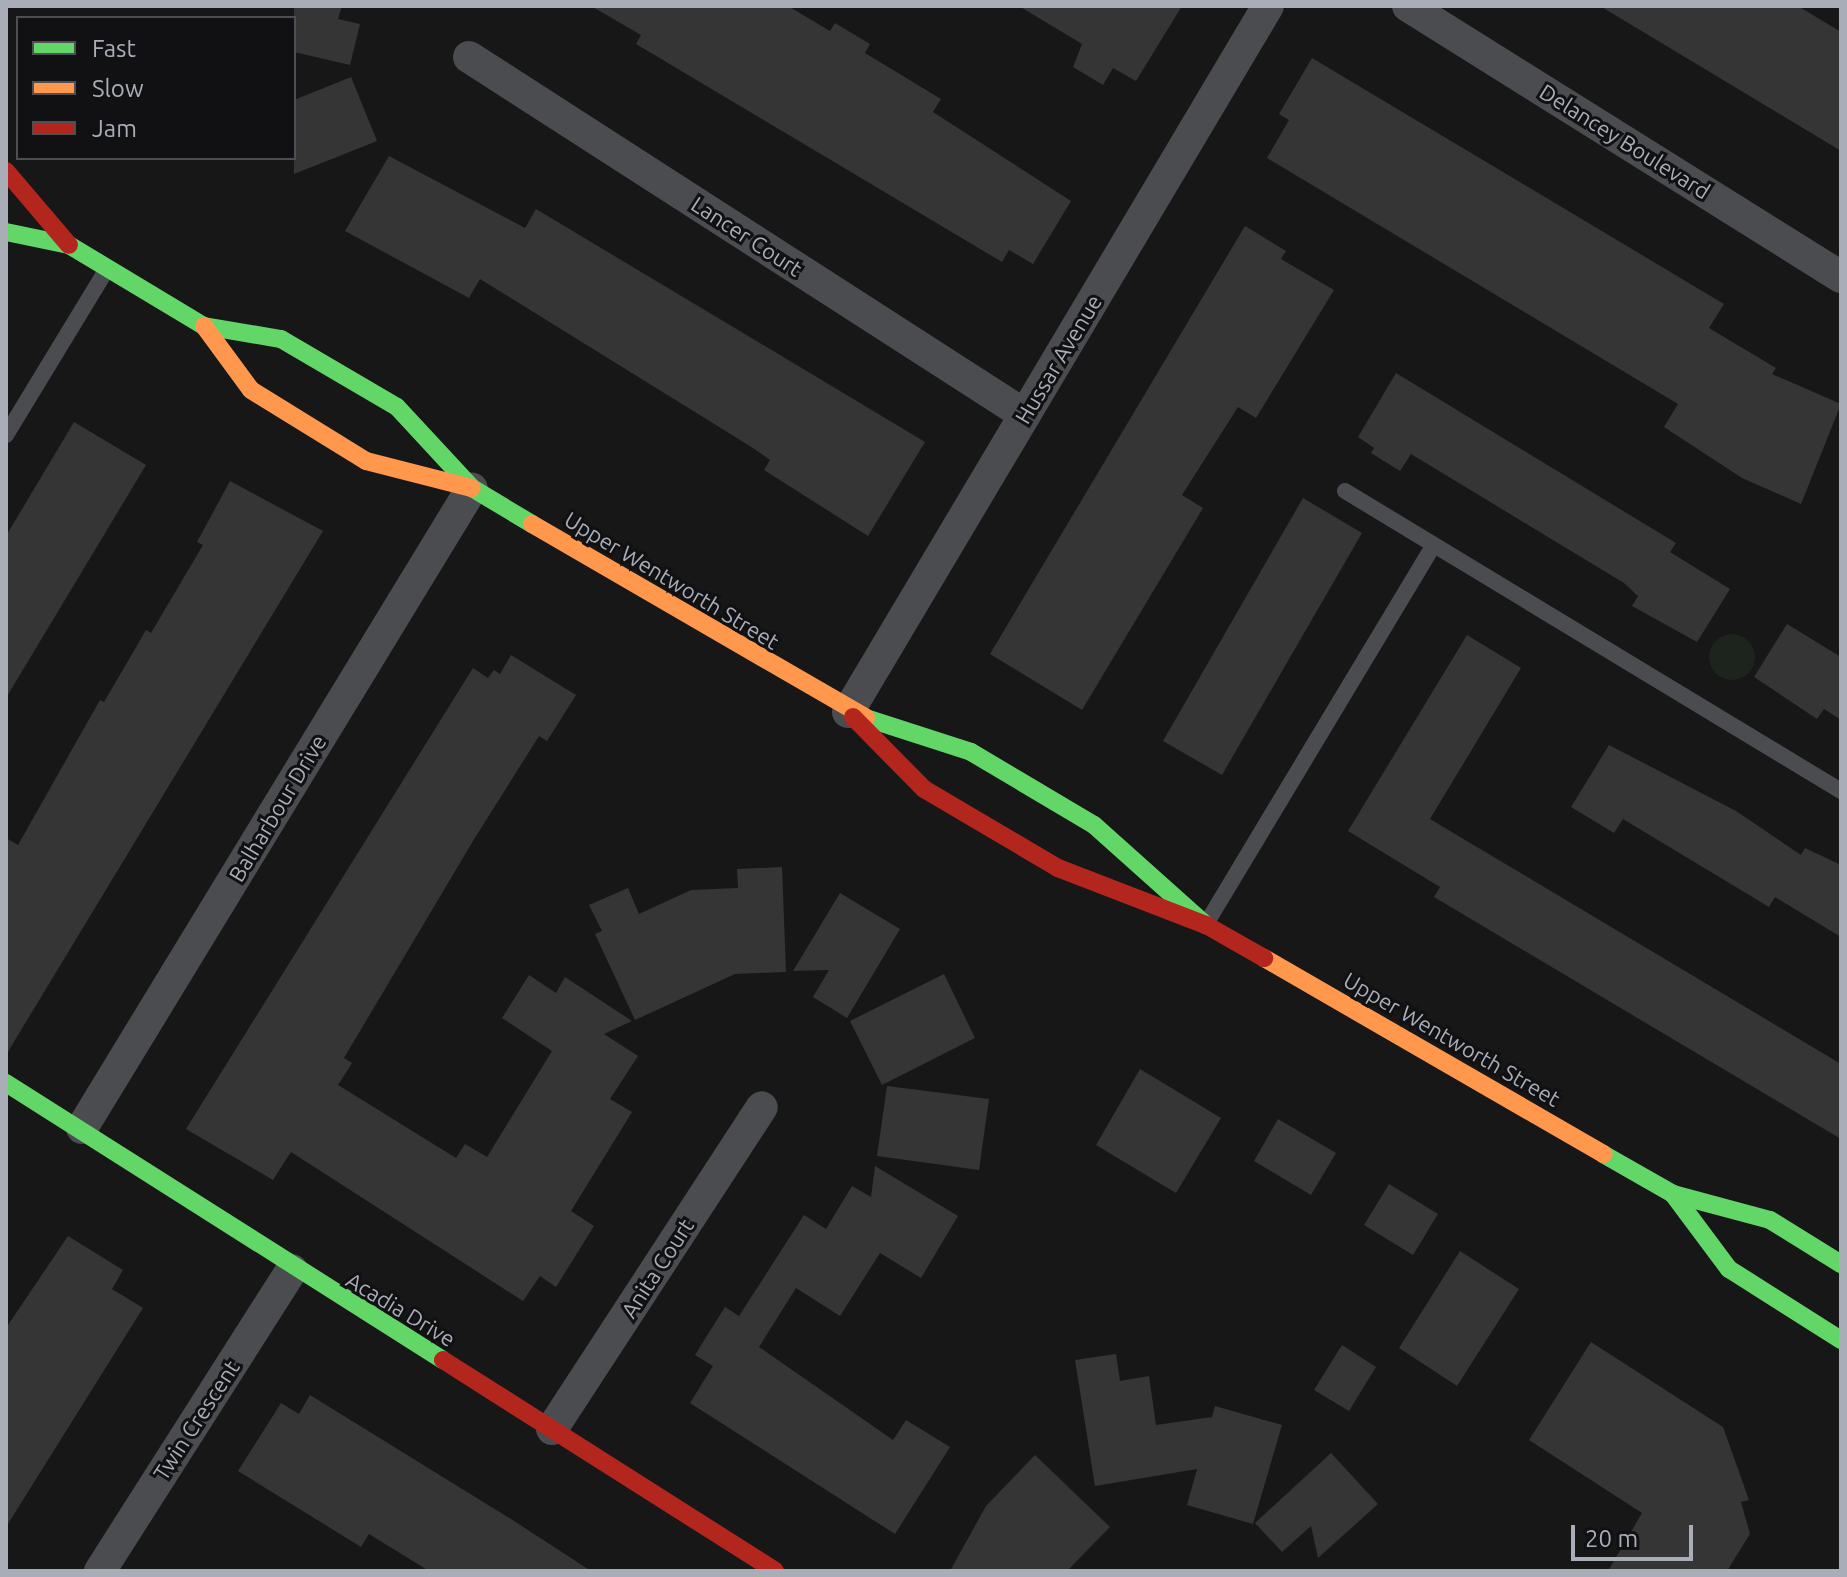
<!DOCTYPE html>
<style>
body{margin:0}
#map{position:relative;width:1847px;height:1577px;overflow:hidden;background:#171717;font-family:Ubuntu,sans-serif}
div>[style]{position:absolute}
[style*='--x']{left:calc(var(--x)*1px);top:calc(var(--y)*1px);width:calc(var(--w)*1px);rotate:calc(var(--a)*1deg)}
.green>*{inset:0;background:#1d241e}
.round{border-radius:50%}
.building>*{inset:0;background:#353536}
.lane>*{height:16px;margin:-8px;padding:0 8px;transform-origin:8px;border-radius:8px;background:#4b4c50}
.street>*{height:32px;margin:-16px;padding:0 16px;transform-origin:16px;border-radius:16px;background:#4b4c50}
.fast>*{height:18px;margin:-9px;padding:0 9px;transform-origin:9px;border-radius:9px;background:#63d668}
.slow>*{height:18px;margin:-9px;padding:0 9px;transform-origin:9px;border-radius:9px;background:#ff974d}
.jam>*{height:18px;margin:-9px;padding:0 9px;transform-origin:9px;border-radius:9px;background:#b3261e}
span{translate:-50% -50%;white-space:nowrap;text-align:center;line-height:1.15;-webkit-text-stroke:6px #111113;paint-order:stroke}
.street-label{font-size:22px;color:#a8adb8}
.frame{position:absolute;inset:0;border:8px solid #a8adb8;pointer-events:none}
.legend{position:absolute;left:16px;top:16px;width:280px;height:144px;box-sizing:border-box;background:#111113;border:2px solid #4d4f55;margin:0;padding:10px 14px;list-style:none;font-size:24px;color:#a8adb8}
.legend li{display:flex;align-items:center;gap:16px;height:40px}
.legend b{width:40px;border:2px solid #4d4f55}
.scale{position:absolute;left:1571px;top:1525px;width:122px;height:36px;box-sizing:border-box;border:4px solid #a8adb8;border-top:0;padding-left:10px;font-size:24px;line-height:28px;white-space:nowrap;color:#a8adb8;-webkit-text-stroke:6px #111113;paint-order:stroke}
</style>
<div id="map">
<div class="green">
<i class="round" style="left:1709px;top:634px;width:46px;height:46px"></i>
</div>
<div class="building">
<i style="clip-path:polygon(294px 6px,342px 6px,338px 19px,360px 24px,350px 65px,294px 52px)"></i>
<i style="clip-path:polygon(591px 6px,788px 6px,830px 31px,835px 23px,870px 44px,865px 53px,941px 99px,933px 112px,1071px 201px,1033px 264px,1009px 250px,1002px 262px,636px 44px,641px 35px)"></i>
<i style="clip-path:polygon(1019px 6px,1182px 6px,1136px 81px,1113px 68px,1103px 85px,1073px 67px,1082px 44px)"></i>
<i style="clip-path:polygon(1600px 6px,1798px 6px,1841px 32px,1841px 151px)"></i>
<i style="clip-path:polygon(1312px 58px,1724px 304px,1709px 328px,1776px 368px,1772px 374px,1841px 404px,1801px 504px,1742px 478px,1664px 427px,1678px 404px,1267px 158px,1289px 120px,1279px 114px)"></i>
<i style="clip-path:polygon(351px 77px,377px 141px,294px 174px,294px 100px)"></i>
<i style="clip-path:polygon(389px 156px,525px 228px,536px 209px,925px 442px,868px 536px,764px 470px,770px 460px,753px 448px,480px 279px,469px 298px,345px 231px)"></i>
<i style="clip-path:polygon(1245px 226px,1286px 251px,1281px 259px,1334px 290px,1256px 418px,1238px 407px,1182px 495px,1203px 508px,1082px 710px,990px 654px)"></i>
<i style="clip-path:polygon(1396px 373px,1676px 543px,1670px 552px,1730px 589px,1697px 642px,1632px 606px,1638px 596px,1624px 583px,1411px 454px,1400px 471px,1371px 453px,1374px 448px,1358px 437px)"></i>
<i style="clip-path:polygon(74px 422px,146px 465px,6px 698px,6px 536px)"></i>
<i style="clip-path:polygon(230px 481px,323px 531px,6px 1055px,6px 838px,18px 845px,100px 700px,104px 702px,146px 630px,151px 633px,203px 545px,197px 542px)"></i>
<i style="clip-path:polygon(1303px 498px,1362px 533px,1222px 775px,1163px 741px)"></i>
<i style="clip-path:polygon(1787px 624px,1841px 657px,1841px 720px,1824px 709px,1817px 719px,1754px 677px)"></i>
<i style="clip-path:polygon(1467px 635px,1521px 668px,1430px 819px,1841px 1064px,1841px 1139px,1434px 897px,1440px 887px,1348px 831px)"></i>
<i style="clip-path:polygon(511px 655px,576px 695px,547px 741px,539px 736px,473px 841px,344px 1058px,352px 1063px,338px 1085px,456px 1158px,465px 1144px,487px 1157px,552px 1051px,502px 1018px,529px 975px,556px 993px,565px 977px,632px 1021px,604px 1034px,638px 1056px,610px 1099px,632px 1112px,571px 1211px,594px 1226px,556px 1287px,540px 1276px,523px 1301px,291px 1152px,273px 1180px,186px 1129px,473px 668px,488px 678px,494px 670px,500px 674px)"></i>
<i style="clip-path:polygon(1609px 745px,1736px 811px,1801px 855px,1805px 848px,1841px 865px,1841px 937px,1775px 897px,1769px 907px,1623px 819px,1614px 833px,1571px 807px)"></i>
<i style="clip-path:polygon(782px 867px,786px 972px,735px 974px,635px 1020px,595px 934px,602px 931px,589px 905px,628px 888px,639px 914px,691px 890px,738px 888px,737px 869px)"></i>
<i style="clip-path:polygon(840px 893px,900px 929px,847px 1018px,813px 997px,829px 970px,793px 971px)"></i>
<i style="clip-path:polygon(944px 974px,975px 1038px,882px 1085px,850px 1021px)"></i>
<i style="clip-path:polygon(1140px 1069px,1221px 1118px,1176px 1193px,1096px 1145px)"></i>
<i style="clip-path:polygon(887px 1086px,989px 1099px,979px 1170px,877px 1156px)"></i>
<i style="clip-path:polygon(1278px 1119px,1336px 1153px,1311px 1195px,1254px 1161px)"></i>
<i style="clip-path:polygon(875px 1166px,958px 1216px,921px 1278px,880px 1253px,840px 1316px,796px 1288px,759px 1347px,893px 1440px,906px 1420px,950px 1447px,895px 1534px,690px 1403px,713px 1366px,695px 1355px,725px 1307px,739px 1316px,804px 1215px,826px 1229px,852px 1186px,871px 1197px)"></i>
<i style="clip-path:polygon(1389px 1184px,1438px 1214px,1413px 1255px,1364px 1225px)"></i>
<i style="clip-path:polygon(68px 1236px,123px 1270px,112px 1289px,143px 1308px,6px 1527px,6px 1328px)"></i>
<i style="clip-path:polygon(1460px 1251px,1519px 1289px,1457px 1386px,1399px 1348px)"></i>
<i style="clip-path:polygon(1591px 1342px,1723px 1427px,1749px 1500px,1741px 1502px,1750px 1534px,1727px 1571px,1608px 1571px,1642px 1513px,1529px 1440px)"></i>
<i style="clip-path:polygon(1342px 1345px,1376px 1367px,1349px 1411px,1314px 1390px)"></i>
<i style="clip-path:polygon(1116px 1354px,1120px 1381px,1149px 1376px,1156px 1425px,1212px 1417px,1215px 1406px,1282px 1425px,1253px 1524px,1187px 1505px,1197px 1469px,1095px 1486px,1075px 1360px)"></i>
<i style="clip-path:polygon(310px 1395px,511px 1519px,591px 1571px,429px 1571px,369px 1534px,361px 1547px,238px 1471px,281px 1403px,299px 1414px)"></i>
<i style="clip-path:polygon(1331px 1453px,1378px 1504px,1318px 1558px,1311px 1526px,1282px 1552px,1255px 1523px)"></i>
<i style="clip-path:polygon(1035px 1455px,1110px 1527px,1067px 1571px,950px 1571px,986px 1506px)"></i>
</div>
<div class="lane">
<i style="--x:6;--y:435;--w:194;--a:-58.7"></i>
<i style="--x:1345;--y:491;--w:580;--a:31.17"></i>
<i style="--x:1206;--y:924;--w:442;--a:-59"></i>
</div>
<div class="street">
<i style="--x:1408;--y:6;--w:511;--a:32.04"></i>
<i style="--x:469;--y:57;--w:661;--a:32.78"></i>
<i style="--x:848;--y:712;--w:821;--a:-59.25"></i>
<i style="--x:82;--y:1128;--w:749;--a:-58.64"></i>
<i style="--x:552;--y:1429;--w:384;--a:-56.9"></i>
<i style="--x:100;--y:1571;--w:357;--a:-57.5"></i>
</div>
<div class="fast">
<i style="--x:6;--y:232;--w:64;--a:11.7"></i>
<i style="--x:69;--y:245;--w:157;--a:31"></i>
<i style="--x:204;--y:326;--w:78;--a:9.6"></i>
<i style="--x:281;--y:339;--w:134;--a:30.4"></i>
<i style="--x:397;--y:407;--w:110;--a:47.2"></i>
<i style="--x:472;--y:488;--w:70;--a:31"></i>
<i style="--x:866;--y:718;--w:110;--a:17.9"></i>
<i style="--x:971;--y:752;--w:143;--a:30.7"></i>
<i style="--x:1094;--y:825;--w:150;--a:41.8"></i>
<i style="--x:6;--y:1083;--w:517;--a:32.37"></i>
<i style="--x:1603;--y:1154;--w:81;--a:29.7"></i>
<i style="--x:1673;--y:1194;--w:100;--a:15"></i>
<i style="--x:1770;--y:1220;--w:84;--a:31.8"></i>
<i style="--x:1673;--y:1194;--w:94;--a:53.3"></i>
<i style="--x:1729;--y:1269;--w:133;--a:32.4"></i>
</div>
<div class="slow">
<i style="--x:204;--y:326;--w:79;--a:53.7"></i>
<i style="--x:251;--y:390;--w:135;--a:31.7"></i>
<i style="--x:366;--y:461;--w:109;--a:14.3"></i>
<i style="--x:532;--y:524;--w:386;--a:30.1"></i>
<i style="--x:1264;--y:958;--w:392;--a:30"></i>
</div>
<div class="jam">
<i style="--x:6;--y:171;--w:97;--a:49.6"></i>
<i style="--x:853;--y:717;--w:101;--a:45.4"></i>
<i style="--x:924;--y:789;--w:156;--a:30.5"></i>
<i style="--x:1058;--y:868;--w:159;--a:21.1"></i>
<i style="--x:1206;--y:925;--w:67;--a:29.6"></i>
<i style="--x:443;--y:1360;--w:393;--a:32.4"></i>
</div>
<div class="street-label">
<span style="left:1625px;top:141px;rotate:32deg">Delancey Boulevard</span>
<span style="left:747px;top:236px;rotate:33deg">Lancer Court</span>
<span style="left:1058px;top:359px;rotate:-59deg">Hussar Avenue</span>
<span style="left:672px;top:580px;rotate:31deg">Upper Wentworth Street</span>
<span style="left:277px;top:808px;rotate:-59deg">Balharbour Drive</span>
<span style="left:1452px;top:1039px;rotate:30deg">Upper Wentworth Street</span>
<span style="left:657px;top:1268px;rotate:-57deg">Anita Court</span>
<span style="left:401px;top:1309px;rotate:31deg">Acadia Drive</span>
<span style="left:196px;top:1420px;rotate:-57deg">Twin Crescent</span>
</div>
<div class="frame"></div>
<ul class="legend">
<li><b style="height:10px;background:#63d668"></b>Fast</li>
<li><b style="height:10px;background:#ff974d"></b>Slow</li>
<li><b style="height:10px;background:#b3261e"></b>Jam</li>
</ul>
<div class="scale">20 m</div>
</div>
